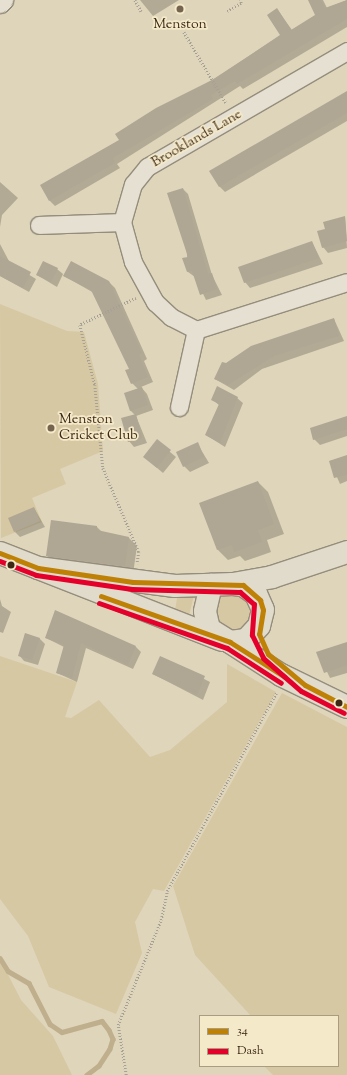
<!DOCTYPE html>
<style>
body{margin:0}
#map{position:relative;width:347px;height:1075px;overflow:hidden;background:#dfd5ba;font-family:"Sorts Mill Goudy",serif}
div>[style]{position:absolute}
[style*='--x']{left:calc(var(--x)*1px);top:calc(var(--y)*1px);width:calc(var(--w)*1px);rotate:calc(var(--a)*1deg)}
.green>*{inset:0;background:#d7c8a4}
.round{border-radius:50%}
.shadow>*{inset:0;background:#0003}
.stream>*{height:4.5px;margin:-2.25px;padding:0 2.25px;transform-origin:2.25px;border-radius:2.25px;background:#bfaf8c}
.building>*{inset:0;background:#afa794}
.path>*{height:2.5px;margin-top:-1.25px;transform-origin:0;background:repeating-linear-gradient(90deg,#a6a095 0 1px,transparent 0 3px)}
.roads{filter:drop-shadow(1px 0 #958d7c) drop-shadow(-1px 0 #958d7c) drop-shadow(0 1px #958d7c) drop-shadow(0 -1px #958d7c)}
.street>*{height:17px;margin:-8.5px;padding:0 8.5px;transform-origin:8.5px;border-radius:8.5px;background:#e5e0d2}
.primary>*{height:22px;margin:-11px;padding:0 11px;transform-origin:11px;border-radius:11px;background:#e0dbcb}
.bus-1>*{height:5px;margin:-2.5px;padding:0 2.5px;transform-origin:2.5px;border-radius:2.5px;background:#bf8006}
.bus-2>*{height:5px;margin:-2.5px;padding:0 2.5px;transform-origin:2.5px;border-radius:2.5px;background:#e4002b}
.dots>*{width:11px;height:11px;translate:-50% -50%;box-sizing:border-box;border:2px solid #f4e9c8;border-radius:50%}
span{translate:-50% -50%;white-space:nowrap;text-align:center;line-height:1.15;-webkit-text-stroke:3.5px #f4e9c8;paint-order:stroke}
.poi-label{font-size:14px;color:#3c2815}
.left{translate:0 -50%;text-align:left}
.street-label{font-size:14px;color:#3c2815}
.legend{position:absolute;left:199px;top:1015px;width:140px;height:52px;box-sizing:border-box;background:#f4e9c8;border:1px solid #aa9c80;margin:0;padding:5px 7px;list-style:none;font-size:12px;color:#3c2815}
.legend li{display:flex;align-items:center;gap:8px;height:20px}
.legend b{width:20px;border:1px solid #aa9c80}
</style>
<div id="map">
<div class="green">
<i style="clip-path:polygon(0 304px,67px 331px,84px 332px,98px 384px,103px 451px,60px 469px,66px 484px,32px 498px,42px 522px,1px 538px)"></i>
<i class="round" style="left:213px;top:594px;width:38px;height:38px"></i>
<i style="clip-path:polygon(194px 595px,189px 616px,175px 611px,177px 598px)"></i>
<i style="clip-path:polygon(0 656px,77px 682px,65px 717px,71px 718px,99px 700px,150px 757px,170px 750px,227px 702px,227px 664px,276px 692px,164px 891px,153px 889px,135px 922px,142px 953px,116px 1014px,49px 987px,28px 936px,0 899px)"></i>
<i style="clip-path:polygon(282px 693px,347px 727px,347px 1075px,273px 1075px,264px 1066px,338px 1066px,338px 1016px,251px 1016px,195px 955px,173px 886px)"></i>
<i style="clip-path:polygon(0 959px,21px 1000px,53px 1036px,72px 1075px,0 1075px)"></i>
</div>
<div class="shadow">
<i style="clip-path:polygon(140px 0,179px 0,153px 16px)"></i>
<i style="clip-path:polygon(309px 0,323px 0,327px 8px,347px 0,347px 27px,243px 89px,240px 86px,117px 164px,120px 168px,55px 206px,50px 201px,42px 186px,120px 140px,281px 35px,277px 9px,292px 30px,317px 15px)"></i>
<i style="clip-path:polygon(347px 92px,347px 121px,225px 192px,219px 186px)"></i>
<i style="clip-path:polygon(0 182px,18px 198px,2px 215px,0 227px)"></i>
<i style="clip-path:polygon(183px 189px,188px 194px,212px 275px,222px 295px,206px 300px,195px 277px,188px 272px)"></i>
<i style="clip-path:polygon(345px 217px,347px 248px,328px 253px,323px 247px,327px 230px)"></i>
<i style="clip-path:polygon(312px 242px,323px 264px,250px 288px,245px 282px)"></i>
<i style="clip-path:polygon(0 244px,10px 263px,36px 279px,29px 292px,0 276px)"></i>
<i style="clip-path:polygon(57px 269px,63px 274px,57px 287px,37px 275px)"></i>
<i style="clip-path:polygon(64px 276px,109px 282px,115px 288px,147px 359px,144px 361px,153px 382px,141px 387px,147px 394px,153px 410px,136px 416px,147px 443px,134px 447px,129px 441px,135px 415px,130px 410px,138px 389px,132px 383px,130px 369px,94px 293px)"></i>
<i style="clip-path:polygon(334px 319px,344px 341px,262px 369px,234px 390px,215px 379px,226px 365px)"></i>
<i style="clip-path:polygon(237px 398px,243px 403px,225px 447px,206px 435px,220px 406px,212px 399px)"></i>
<i style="clip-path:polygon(347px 419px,347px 436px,320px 445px,314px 439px)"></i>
<i style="clip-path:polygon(157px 441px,176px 457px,163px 473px,150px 462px)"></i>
<i style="clip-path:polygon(197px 443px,209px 463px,190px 472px,184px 466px)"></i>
<i style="clip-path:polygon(347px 456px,347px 481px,340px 484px,330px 461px)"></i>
<i style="clip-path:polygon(258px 482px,268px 492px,284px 534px,267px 540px,271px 552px,245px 561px,240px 556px,228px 560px,218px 550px,200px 504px)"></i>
<i style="clip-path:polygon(34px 508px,45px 527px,20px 537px,15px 532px)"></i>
<i style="clip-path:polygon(97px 527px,102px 532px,129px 538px,137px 546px,133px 574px,55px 564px,47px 556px)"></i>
<i style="clip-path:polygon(0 599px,2px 606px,11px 612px,3px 633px,0 632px)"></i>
<i style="clip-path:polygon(39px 638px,45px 644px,38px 665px,24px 661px,19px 655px)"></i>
<i style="clip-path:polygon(46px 638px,136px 647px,141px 652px,133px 669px,86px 648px,77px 682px,57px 673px,64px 647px)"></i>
<i style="clip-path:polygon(347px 643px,347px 673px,330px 678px,318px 653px)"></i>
<i style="clip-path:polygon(161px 657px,210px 682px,203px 700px,153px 674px)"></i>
</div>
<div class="stream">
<i style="--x:0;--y:958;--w:15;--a:58"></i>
<i style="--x:8;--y:971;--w:24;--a:30"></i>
<i style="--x:29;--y:983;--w:46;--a:62.9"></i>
<i style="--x:50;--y:1024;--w:14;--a:34"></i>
<i style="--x:62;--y:1032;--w:41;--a:-15.4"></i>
<i style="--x:102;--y:1021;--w:11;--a:52"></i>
<i style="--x:109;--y:1030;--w:10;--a:66"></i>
<i style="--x:113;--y:1039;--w:10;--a:107"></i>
<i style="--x:110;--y:1049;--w:20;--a:123"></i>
<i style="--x:99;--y:1066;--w:15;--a:143"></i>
</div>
<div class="building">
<i style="clip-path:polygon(308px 0,321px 0,325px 8px,347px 0,347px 19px,237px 84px,235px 81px,211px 95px,213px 99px,113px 158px,115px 163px,49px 201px,40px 185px,119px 140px,115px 134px,156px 108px,216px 78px,280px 35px,267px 15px,277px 8px,291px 30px,315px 15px)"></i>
<i style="clip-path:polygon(347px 91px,347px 113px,219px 187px,209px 171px)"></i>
<i style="clip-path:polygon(183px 188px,208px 274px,212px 273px,217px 289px,200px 295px,192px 271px,187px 272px,182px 258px,188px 257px,167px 193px)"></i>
<i style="clip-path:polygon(345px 216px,347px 241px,322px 248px,317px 231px,325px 229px,323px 222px)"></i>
<i style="clip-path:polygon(312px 241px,319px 258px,244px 283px,238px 267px)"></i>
<i style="clip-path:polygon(0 256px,31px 272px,23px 288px,0 276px)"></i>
<i style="clip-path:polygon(43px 261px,58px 268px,51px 282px,36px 275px)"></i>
<i style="clip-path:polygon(71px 261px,109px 281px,142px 353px,139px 355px,148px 377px,131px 384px,125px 370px,129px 369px,91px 290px,63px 276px)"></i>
<i style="clip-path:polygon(334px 318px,339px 336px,274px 356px,228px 385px,214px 379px,222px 362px,226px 363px,251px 346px)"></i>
<i style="clip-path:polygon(217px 386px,238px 397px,220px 443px,205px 435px,219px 404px,211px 400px)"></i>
<i style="clip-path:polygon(142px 387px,148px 405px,130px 411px,124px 393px)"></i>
<i style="clip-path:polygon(136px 414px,142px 438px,128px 442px,121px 418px)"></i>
<i style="clip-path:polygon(347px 416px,347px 429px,313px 440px,310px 428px)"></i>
<i style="clip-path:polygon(157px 439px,171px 450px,157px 468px,143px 457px)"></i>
<i style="clip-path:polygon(198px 442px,204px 457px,183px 467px,176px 452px)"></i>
<i style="clip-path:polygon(347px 455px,347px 475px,334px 478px,329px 461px)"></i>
<i style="clip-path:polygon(258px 481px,274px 524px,258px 530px,262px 542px,234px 552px,232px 545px,217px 550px,199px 503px)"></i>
<i style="clip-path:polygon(34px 507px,40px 521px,14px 532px,8px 518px)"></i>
<i style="clip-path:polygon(51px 520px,97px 526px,97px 530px,129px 537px,125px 566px,46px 556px)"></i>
<i style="clip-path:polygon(55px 610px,136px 646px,128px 665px,81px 643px,72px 678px,56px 673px,64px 645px,45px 638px)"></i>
<i style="clip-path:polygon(25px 633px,40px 638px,32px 660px,18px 656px)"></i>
<i style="clip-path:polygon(347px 642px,347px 665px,324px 673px,316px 652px)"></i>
<i style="clip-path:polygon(160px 656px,205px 676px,197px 695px,152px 674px)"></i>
</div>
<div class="path">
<i style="--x:135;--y:0;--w:13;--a:61"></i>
<i style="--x:227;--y:11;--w:16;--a:-30"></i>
<i style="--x:241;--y:3;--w:3;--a:-108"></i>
<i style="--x:184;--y:32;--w:82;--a:59.4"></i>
<i style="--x:136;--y:298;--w:62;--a:154.3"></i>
<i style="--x:80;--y:325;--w:62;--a:76"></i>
<i style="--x:95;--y:385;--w:83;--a:84.5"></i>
<i style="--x:103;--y:468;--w:91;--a:66.8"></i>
<i style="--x:139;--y:552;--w:12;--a:99"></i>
<i style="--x:126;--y:1075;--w:51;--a:-99.1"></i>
<i style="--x:118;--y:1025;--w:113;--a:-67.7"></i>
<i style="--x:161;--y:920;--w:30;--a:-78"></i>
<i style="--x:167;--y:891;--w:227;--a:-61.1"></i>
</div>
<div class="roads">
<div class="street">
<i style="--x:0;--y:4;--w:6;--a:-45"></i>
<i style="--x:347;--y:51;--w:231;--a:149.9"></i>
<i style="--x:147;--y:167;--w:22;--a:129"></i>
<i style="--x:133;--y:184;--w:40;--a:106"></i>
<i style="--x:122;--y:222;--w:41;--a:74.6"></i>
<i style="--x:133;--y:262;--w:46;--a:61.2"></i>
<i style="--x:155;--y:302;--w:22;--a:43"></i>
<i style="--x:171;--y:317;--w:28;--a:27"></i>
<i style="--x:196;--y:330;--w:158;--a:-17.6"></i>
<i style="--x:39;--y:225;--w:83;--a:-2.1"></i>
<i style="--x:179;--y:407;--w:79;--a:-77.6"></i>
</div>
<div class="primary">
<i style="--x:0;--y:553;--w:238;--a:21.4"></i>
<i style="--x:38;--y:568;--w:138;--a:7.5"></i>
<i style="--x:175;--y:586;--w:58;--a:-2"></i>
<i style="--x:233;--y:584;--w:10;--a:6"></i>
<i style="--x:243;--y:585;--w:16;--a:35"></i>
<i style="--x:256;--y:594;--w:17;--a:66"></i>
<i style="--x:263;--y:610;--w:16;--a:104"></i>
<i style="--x:259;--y:626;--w:19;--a:133"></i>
<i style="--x:246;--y:640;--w:16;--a:173"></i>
<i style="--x:230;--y:642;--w:25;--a:-148"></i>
<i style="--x:209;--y:629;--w:18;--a:-103"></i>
<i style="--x:205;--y:611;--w:27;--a:-77"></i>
<i style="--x:233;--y:584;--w:40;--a:-10"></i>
<i style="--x:272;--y:577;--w:79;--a:-18.4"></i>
<i style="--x:230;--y:642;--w:61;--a:32.9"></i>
<i style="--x:281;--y:675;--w:73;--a:25.9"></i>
</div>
</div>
<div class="bus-1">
<i style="--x:0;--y:553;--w:41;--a:21.5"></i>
<i style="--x:38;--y:568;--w:96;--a:8.4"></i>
<i style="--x:133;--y:582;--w:110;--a:1.6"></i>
<i style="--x:243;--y:585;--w:23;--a:41"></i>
<i style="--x:260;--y:600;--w:10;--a:73"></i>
<i style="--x:263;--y:610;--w:24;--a:99"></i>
<i style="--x:259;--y:634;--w:22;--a:66"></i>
<i style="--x:268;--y:654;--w:48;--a:40"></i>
<i style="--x:305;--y:685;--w:47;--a:27.6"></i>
<i style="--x:101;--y:596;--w:137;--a:19.6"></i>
<i style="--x:230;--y:642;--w:65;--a:32.5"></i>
</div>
<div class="bus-2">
<i style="--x:0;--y:561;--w:39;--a:21"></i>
<i style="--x:36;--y:575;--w:97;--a:8.3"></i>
<i style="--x:132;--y:589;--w:108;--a:1.6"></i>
<i style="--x:240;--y:592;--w:18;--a:41"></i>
<i style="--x:254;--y:604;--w:31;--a:94"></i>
<i style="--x:252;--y:635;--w:25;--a:64"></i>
<i style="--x:263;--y:658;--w:50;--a:41"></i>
<i style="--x:301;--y:691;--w:48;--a:27.1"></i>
<i style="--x:99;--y:603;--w:136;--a:19.4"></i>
<i style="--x:227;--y:648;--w:64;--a:32.9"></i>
</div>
<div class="dots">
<i style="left:180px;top:9px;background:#75654f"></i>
<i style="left:51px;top:428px;background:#75654f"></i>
<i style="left:11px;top:565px;background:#3c2815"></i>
<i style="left:339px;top:703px;background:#3c2815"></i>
</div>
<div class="poi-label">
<span style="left:180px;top:25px">Menston</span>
<span class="left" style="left:59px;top:428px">Menston<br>Cricket Club</span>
</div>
<div class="street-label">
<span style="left:197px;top:139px;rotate:-30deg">Brooklands Lane</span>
</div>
<ul class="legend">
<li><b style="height:5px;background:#bf8006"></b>34</li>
<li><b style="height:5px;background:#e4002b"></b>Dash</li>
</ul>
</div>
